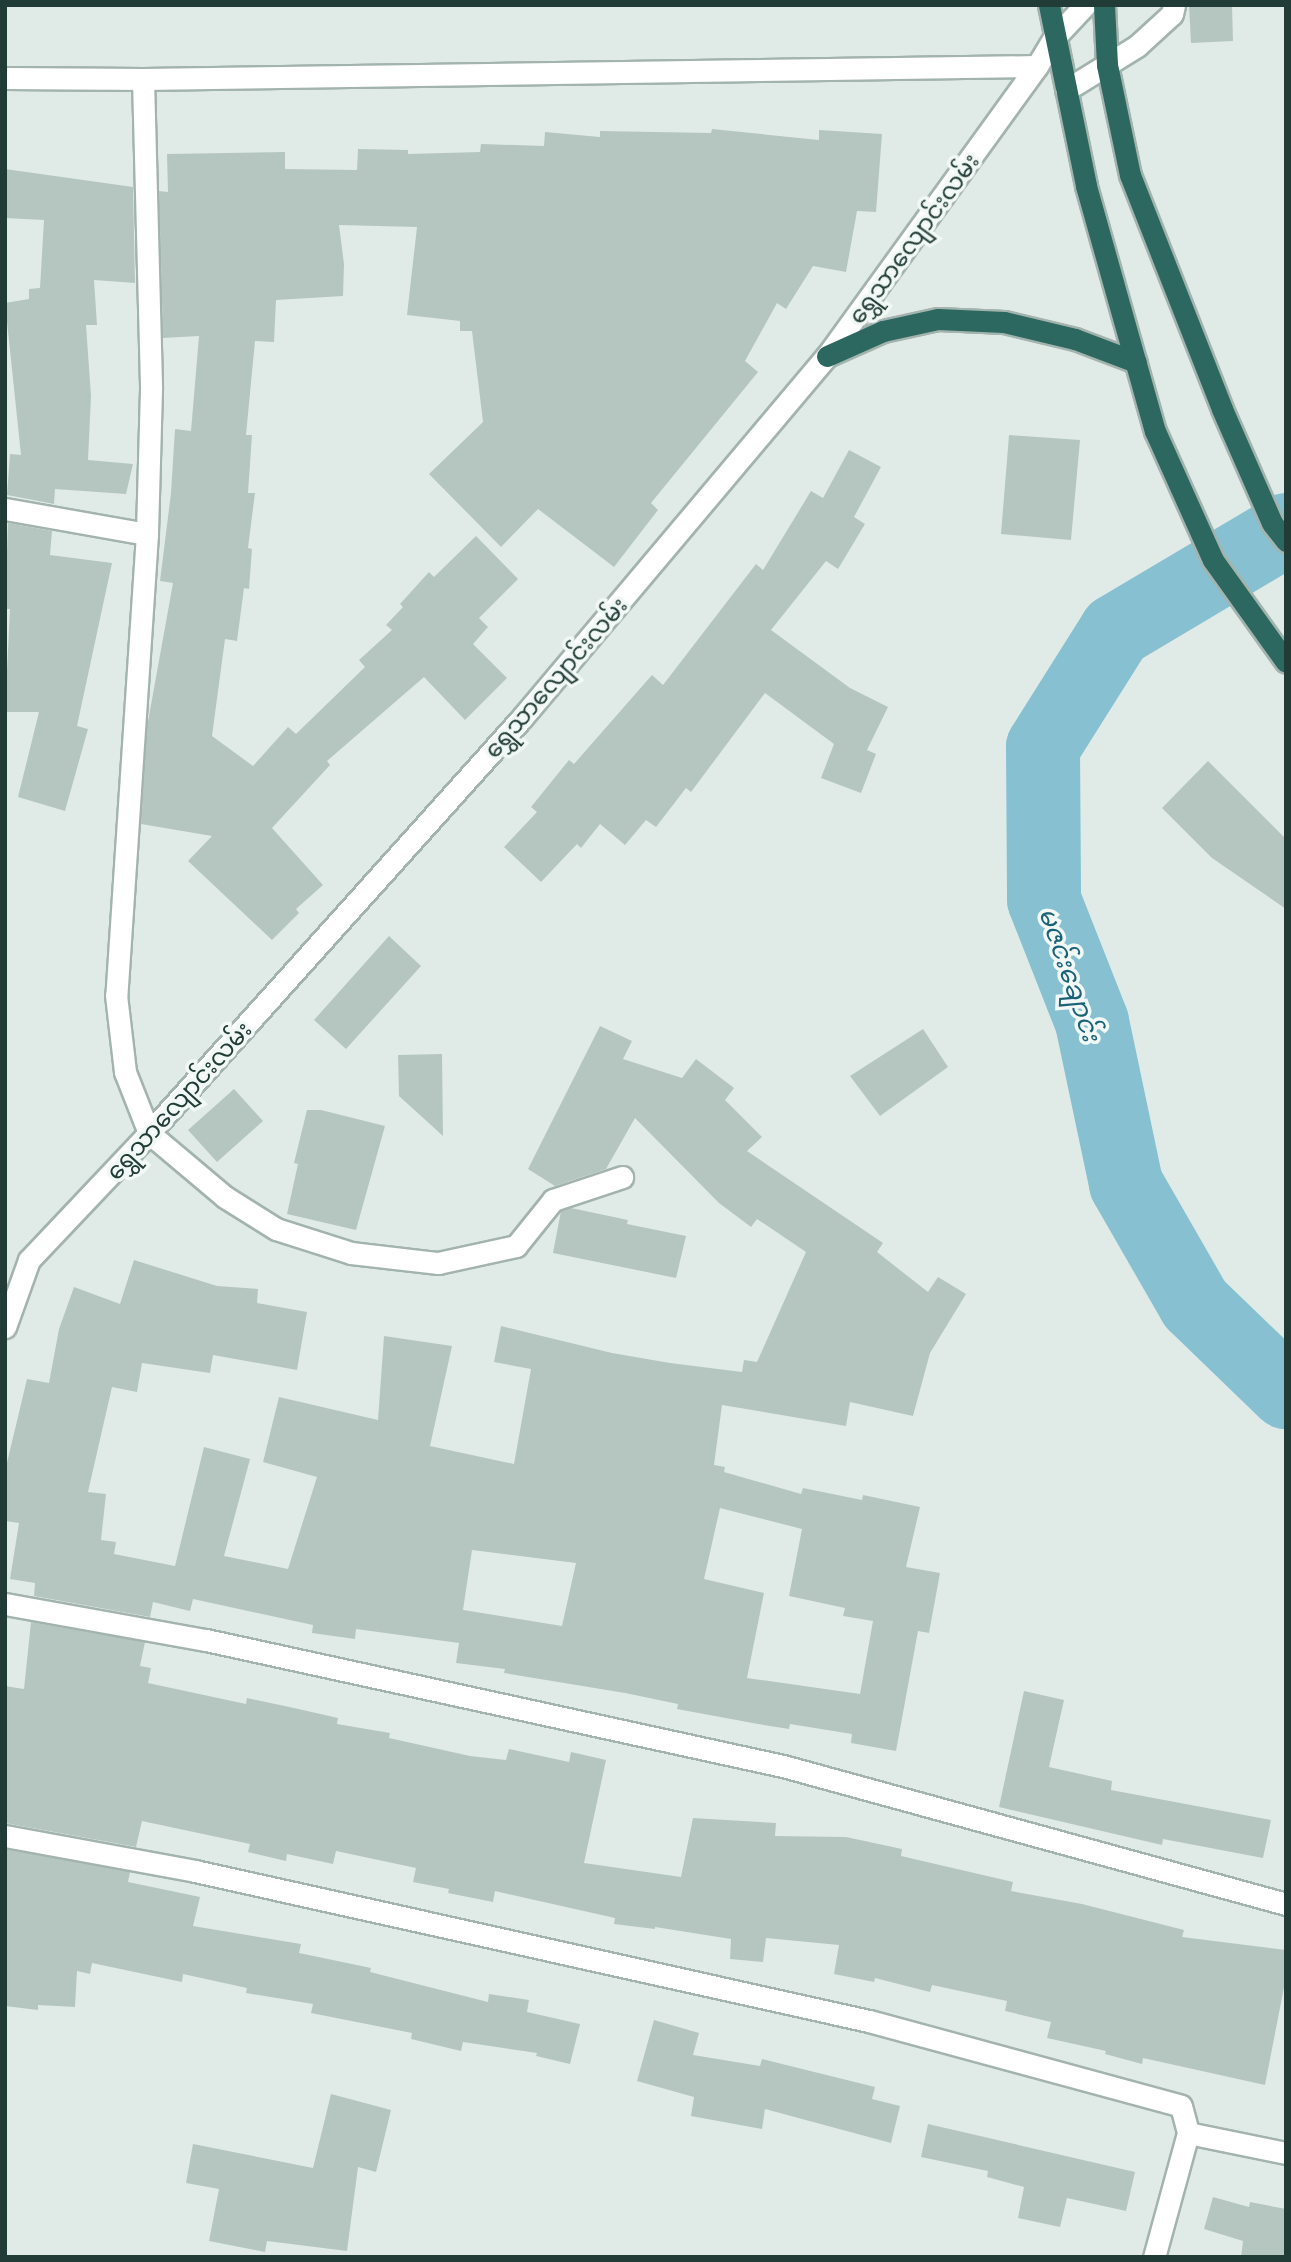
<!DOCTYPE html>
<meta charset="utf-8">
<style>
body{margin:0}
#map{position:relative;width:1291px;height:2262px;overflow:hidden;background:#e0ebe7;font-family:"Exo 2","Noto Sans Myanmar",sans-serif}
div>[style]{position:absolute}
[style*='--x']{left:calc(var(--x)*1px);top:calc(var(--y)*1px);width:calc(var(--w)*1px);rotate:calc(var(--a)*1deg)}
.river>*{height:74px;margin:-37px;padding:0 37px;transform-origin:37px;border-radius:37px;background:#87c1d1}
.building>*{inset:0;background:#b5c6c0}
.roads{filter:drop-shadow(2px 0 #a3b3ae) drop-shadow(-2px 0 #a3b3ae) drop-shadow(0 2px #a3b3ae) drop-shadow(0 -2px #a3b3ae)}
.street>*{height:21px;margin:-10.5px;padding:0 10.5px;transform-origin:10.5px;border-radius:10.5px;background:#fff}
.secondary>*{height:21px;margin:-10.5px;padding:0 10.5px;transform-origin:10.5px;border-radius:10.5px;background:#fff}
.highway>*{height:21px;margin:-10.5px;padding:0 10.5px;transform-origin:10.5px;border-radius:10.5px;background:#2c6860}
span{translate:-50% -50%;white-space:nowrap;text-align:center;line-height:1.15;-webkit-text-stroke:7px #f1f8f5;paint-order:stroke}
.street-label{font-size:24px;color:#213c36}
.water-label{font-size:26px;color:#1a6278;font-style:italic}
.frame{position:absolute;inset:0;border:7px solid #213c36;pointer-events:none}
</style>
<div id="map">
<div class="river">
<i style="--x:1286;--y:530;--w:198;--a:149.3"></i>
<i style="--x:1116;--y:631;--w:137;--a:122.2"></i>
<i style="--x:1043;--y:747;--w:153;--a:89.6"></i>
<i style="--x:1044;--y:900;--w:131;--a:68.5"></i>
<i style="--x:1092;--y:1022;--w:166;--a:78.1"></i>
<i style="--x:1126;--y:1184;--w:138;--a:60.1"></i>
<i style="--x:1195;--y:1304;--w:127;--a:44"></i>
</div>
<div class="building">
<i style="clip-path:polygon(1189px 5px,1232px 5px,1233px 41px,1191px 43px)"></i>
<i style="clip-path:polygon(712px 129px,819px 140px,819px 130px,882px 134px,876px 212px,857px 211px,846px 272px,813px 266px,786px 309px,777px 303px,745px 361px,758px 372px,651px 503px,658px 510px,614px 567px,538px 509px,501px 547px,429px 474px,483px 422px,472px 331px,460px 331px,460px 321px,407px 315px,417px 227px,339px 225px,344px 264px,343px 296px,276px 300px,274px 342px,255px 341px,246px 435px,252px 435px,248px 493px,255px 493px,248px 548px,252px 549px,249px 589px,244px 588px,237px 641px,225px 639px,212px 736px,253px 766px,288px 727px,296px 734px,365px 667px,359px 660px,392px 630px,386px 625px,403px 607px,400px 604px,429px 572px,434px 577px,476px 536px,518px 579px,479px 618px,488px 627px,473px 644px,507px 678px,465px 720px,424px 677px,327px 761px,330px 765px,272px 828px,323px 885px,296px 909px,299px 913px,272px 940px,188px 861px,212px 836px,141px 824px,147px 727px,173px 583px,160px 581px,171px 493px,175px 429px,191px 431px,199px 336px,163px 338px,159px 191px,168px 192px,167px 154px,285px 152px,285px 169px,357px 170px,358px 149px,408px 150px,408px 154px,480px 152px,481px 144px,544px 146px,545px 132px,600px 137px,600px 131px,711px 133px)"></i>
<i style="clip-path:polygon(5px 169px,133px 187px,135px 283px,94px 280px,97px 325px,86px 325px,91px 396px,88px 460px,133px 464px,126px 494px,55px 489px,54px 504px,7px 495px,10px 454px,21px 455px,5px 303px,29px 299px,29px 289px,40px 288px,44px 220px,5px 218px)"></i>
<i style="clip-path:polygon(1009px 435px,1080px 440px,1071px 540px,1001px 534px)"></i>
<i style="clip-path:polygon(849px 450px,881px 467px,854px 517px,865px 524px,838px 569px,826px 561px,771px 630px,850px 688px,888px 707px,867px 750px,876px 754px,861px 793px,821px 778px,834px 744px,765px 693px,691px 792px,686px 788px,656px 827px,646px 820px,625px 845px,600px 824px,581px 848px,577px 844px,541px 882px,504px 847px,537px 812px,531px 807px,569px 760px,574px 764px,652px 675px,663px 685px,756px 564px,763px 570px,811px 491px,823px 498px)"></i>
<i style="clip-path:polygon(8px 523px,52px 531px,50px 555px,112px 563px,77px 726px,88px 729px,65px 811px,18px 797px,39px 712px,5px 712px,10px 609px,5px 609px)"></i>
<i style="clip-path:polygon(1208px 761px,1286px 839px,1286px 909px,1212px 858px,1162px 808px)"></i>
<i style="clip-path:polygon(389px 936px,421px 966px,346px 1049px,314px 1020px)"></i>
<i style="clip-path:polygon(evenodd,600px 1026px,632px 1041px,623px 1059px,682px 1078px,696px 1059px,734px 1088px,725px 1100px,762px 1137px,747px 1151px,883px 1243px,877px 1252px,928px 1292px,938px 1277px,966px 1294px,930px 1353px,913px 1416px,850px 1402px,846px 1426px,722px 1405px,714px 1465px,725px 1467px,724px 1472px,801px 1494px,803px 1488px,862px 1500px,863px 1495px,920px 1507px,906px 1567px,940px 1573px,929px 1633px,918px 1631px,896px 1751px,851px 1743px,852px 1734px,790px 1724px,789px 1729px,758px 1724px,677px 1709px,678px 1704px,625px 1693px,504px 1673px,505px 1669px,456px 1663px,459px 1643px,356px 1629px,355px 1639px,312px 1633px,313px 1625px,193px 1599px,190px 1611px,153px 1602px,150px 1617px,34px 1596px,35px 1583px,10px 1579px,19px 1523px,5px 1521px,5px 1471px,27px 1379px,49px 1383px,59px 1329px,74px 1287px,120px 1304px,134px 1260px,217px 1286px,258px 1289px,257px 1303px,307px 1312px,297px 1370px,213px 1355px,210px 1373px,142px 1363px,137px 1392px,112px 1387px,88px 1492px,106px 1494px,101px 1540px,116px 1542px,114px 1554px,175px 1566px,204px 1447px,250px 1459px,224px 1556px,288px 1569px,317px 1477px,263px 1462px,279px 1397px,378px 1420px,384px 1336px,452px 1346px,430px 1446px,514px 1464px,531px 1369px,494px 1362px,501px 1326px,612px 1353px,670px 1363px,742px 1372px,744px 1360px,757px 1362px,806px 1252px,757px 1219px,751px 1227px,719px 1203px,635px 1118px,606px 1169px,555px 1186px,528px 1169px,600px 1026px,720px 1508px,802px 1529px,789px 1596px,845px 1608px,843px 1616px,873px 1621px,860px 1694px,747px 1678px,764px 1593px,704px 1579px,720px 1508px,600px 1026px,472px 1550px,576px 1563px,562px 1626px,463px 1610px,472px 1550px)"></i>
<i style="clip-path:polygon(923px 1029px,948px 1067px,880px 1116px,850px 1076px)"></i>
<i style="clip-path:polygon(442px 1054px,443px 1136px,399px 1096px,398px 1055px)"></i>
<i style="clip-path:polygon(234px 1089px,263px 1121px,217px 1162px,188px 1130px)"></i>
<i style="clip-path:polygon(307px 1110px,321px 1110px,385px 1126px,356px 1230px,287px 1214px,298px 1164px,294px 1163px)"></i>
<i style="clip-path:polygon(571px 1208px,628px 1220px,627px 1224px,686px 1236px,676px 1278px,553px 1253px,561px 1211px)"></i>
<i style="clip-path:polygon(31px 1622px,145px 1642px,140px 1666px,151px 1668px,148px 1683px,246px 1704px,247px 1698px,294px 1708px,338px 1718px,337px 1724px,390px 1733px,389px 1738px,470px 1756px,506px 1760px,509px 1749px,569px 1762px,571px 1752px,606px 1760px,584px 1863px,681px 1877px,693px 1818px,776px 1823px,775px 1836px,846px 1837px,902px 1849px,901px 1856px,1013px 1882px,1011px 1891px,1082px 1904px,1184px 1930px,1182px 1937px,1286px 1950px,1286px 1977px,1265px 2085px,1143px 2058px,1142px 2064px,1105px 2054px,1106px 2051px,1047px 2038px,1051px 2022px,1005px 2011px,1007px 2001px,932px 1985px,930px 1992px,875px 1978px,874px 1982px,834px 1974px,839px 1945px,766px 1938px,763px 1962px,730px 1959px,731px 1939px,655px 1927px,655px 1929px,614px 1924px,615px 1918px,495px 1891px,493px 1902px,448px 1893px,449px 1889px,413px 1882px,416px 1868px,336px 1851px,333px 1864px,287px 1854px,286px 1861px,248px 1852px,250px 1844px,142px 1821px,136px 1847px,5px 1823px,5px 1686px,24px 1689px)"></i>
<i style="clip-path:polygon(1024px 1691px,1064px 1700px,1049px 1767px,1112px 1781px,1111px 1790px,1271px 1820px,1263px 1858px,1163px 1839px,1162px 1845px,999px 1807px)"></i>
<i style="clip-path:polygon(5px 1849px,130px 1872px,128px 1882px,200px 1897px,193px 1926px,301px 1944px,299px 1953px,371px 1968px,370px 1972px,488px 2002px,489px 1994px,529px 2000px,527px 2012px,580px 2024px,570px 2064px,536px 2056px,537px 2053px,463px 2042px,461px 2051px,411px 2039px,412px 2033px,311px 2013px,313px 2004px,246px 1993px,247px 1988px,183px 1974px,182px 1982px,92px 1963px,90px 1974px,77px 1971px,75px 2007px,38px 2005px,38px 2010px,5px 2006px)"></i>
<i style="clip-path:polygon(654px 2020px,699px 2033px,693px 2055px,760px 2066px,762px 2059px,875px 2087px,872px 2099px,900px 2106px,891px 2143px,765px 2109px,762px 2129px,691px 2116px,694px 2097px,637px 2081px)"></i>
<i style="clip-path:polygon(331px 2094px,391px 2110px,376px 2172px,358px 2167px,347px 2251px,267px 2241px,265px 2252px,209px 2241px,219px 2189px,186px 2183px,193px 2144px,313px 2168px)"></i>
<i style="clip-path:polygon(928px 2124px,1135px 2172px,1126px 2211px,1067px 2198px,1060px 2227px,1018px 2218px,1024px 2187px,987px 2177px,988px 2171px,921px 2157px)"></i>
<i style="clip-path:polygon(1213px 2197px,1249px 2207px,1250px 2202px,1286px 2209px,1286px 2257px,1241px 2257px,1243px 2241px,1204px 2229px)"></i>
</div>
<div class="roads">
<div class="street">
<i style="--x:5;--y:78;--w:138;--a:0.4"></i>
<i style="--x:143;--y:79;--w:894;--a:-0.83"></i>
<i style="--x:143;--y:79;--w:310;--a:88.5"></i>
<i style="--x:151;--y:389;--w:145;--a:91.6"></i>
<i style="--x:147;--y:534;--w:462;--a:93.8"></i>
<i style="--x:116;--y:995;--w:78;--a:83.3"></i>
<i style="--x:125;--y:1072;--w:66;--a:68.5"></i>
<i style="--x:149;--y:1133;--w:99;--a:40.1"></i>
<i style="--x:225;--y:1197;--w:60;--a:32.1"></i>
<i style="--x:276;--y:1229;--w:79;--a:17.7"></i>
<i style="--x:351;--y:1253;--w:88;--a:6.6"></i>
<i style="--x:438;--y:1263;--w:80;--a:-12.3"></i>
<i style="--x:516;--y:1246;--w:59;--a:-51.2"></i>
<i style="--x:553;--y:1200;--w:73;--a:-18.4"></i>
<i style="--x:1066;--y:90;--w:84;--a:-31.8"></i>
<i style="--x:1137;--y:46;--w:47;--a:-42.4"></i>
<i style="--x:1172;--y:14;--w:9;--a:-77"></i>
<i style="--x:5;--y:509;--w:144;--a:10"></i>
<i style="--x:5;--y:1604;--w:204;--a:10.2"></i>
<i style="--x:206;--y:1640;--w:591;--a:12.32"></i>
<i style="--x:783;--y:1766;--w:522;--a:15.34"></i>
<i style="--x:5;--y:1836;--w:193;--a:10.4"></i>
<i style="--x:195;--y:1871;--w:690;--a:12.55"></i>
<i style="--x:869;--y:2021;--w:323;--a:15.2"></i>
<i style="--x:1181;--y:2106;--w:28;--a:75"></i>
<i style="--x:1188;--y:2133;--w:129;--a:105.3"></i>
<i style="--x:1188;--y:2133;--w:100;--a:11.5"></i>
</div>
<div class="secondary">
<i style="--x:5;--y:1327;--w:71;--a:-70.3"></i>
<i style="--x:29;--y:1260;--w:175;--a:-46.6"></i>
<i style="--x:149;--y:1133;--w:557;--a:-48.06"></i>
<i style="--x:521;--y:719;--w:475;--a:-49.9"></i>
<i style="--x:827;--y:356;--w:358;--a:-54.1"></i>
<i style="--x:1037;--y:66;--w:33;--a:-59"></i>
<i style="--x:1054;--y:38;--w:45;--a:-46.8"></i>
</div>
<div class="highway">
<i style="--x:1049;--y:5;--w:185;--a:78.4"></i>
<i style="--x:1086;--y:186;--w:255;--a:74.3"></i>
<i style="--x:1155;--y:431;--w:141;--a:65.8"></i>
<i style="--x:1213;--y:560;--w:125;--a:54.4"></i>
<i style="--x:1104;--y:5;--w:60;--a:87.1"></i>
<i style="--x:1107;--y:65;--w:112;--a:78.2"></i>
<i style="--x:1130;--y:175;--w:251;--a:68.5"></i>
<i style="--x:1222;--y:409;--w:124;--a:66.3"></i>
<i style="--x:1272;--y:523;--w:23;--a:52"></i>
<i style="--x:827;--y:356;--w:61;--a:-24.1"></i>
<i style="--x:883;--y:331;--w:56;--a:-12.3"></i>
<i style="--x:938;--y:319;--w:66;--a:2.6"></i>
<i style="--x:1004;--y:322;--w:73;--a:13.5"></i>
<i style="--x:1075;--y:339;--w:65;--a:20.7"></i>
</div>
</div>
<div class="street-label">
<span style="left:913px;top:238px;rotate:-54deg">ရွှေသာလျောင်းလမ်း</span>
<span style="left:555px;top:677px;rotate:-49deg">ရွှေသာလျောင်းလမ်း</span>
<span style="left:178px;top:1100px;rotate:-48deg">ရွှေသာလျောင်းလမ်း</span>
</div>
<div class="water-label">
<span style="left:1071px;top:974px;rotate:71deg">မဇင်းချောင်း</span>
</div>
<div class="frame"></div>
</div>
